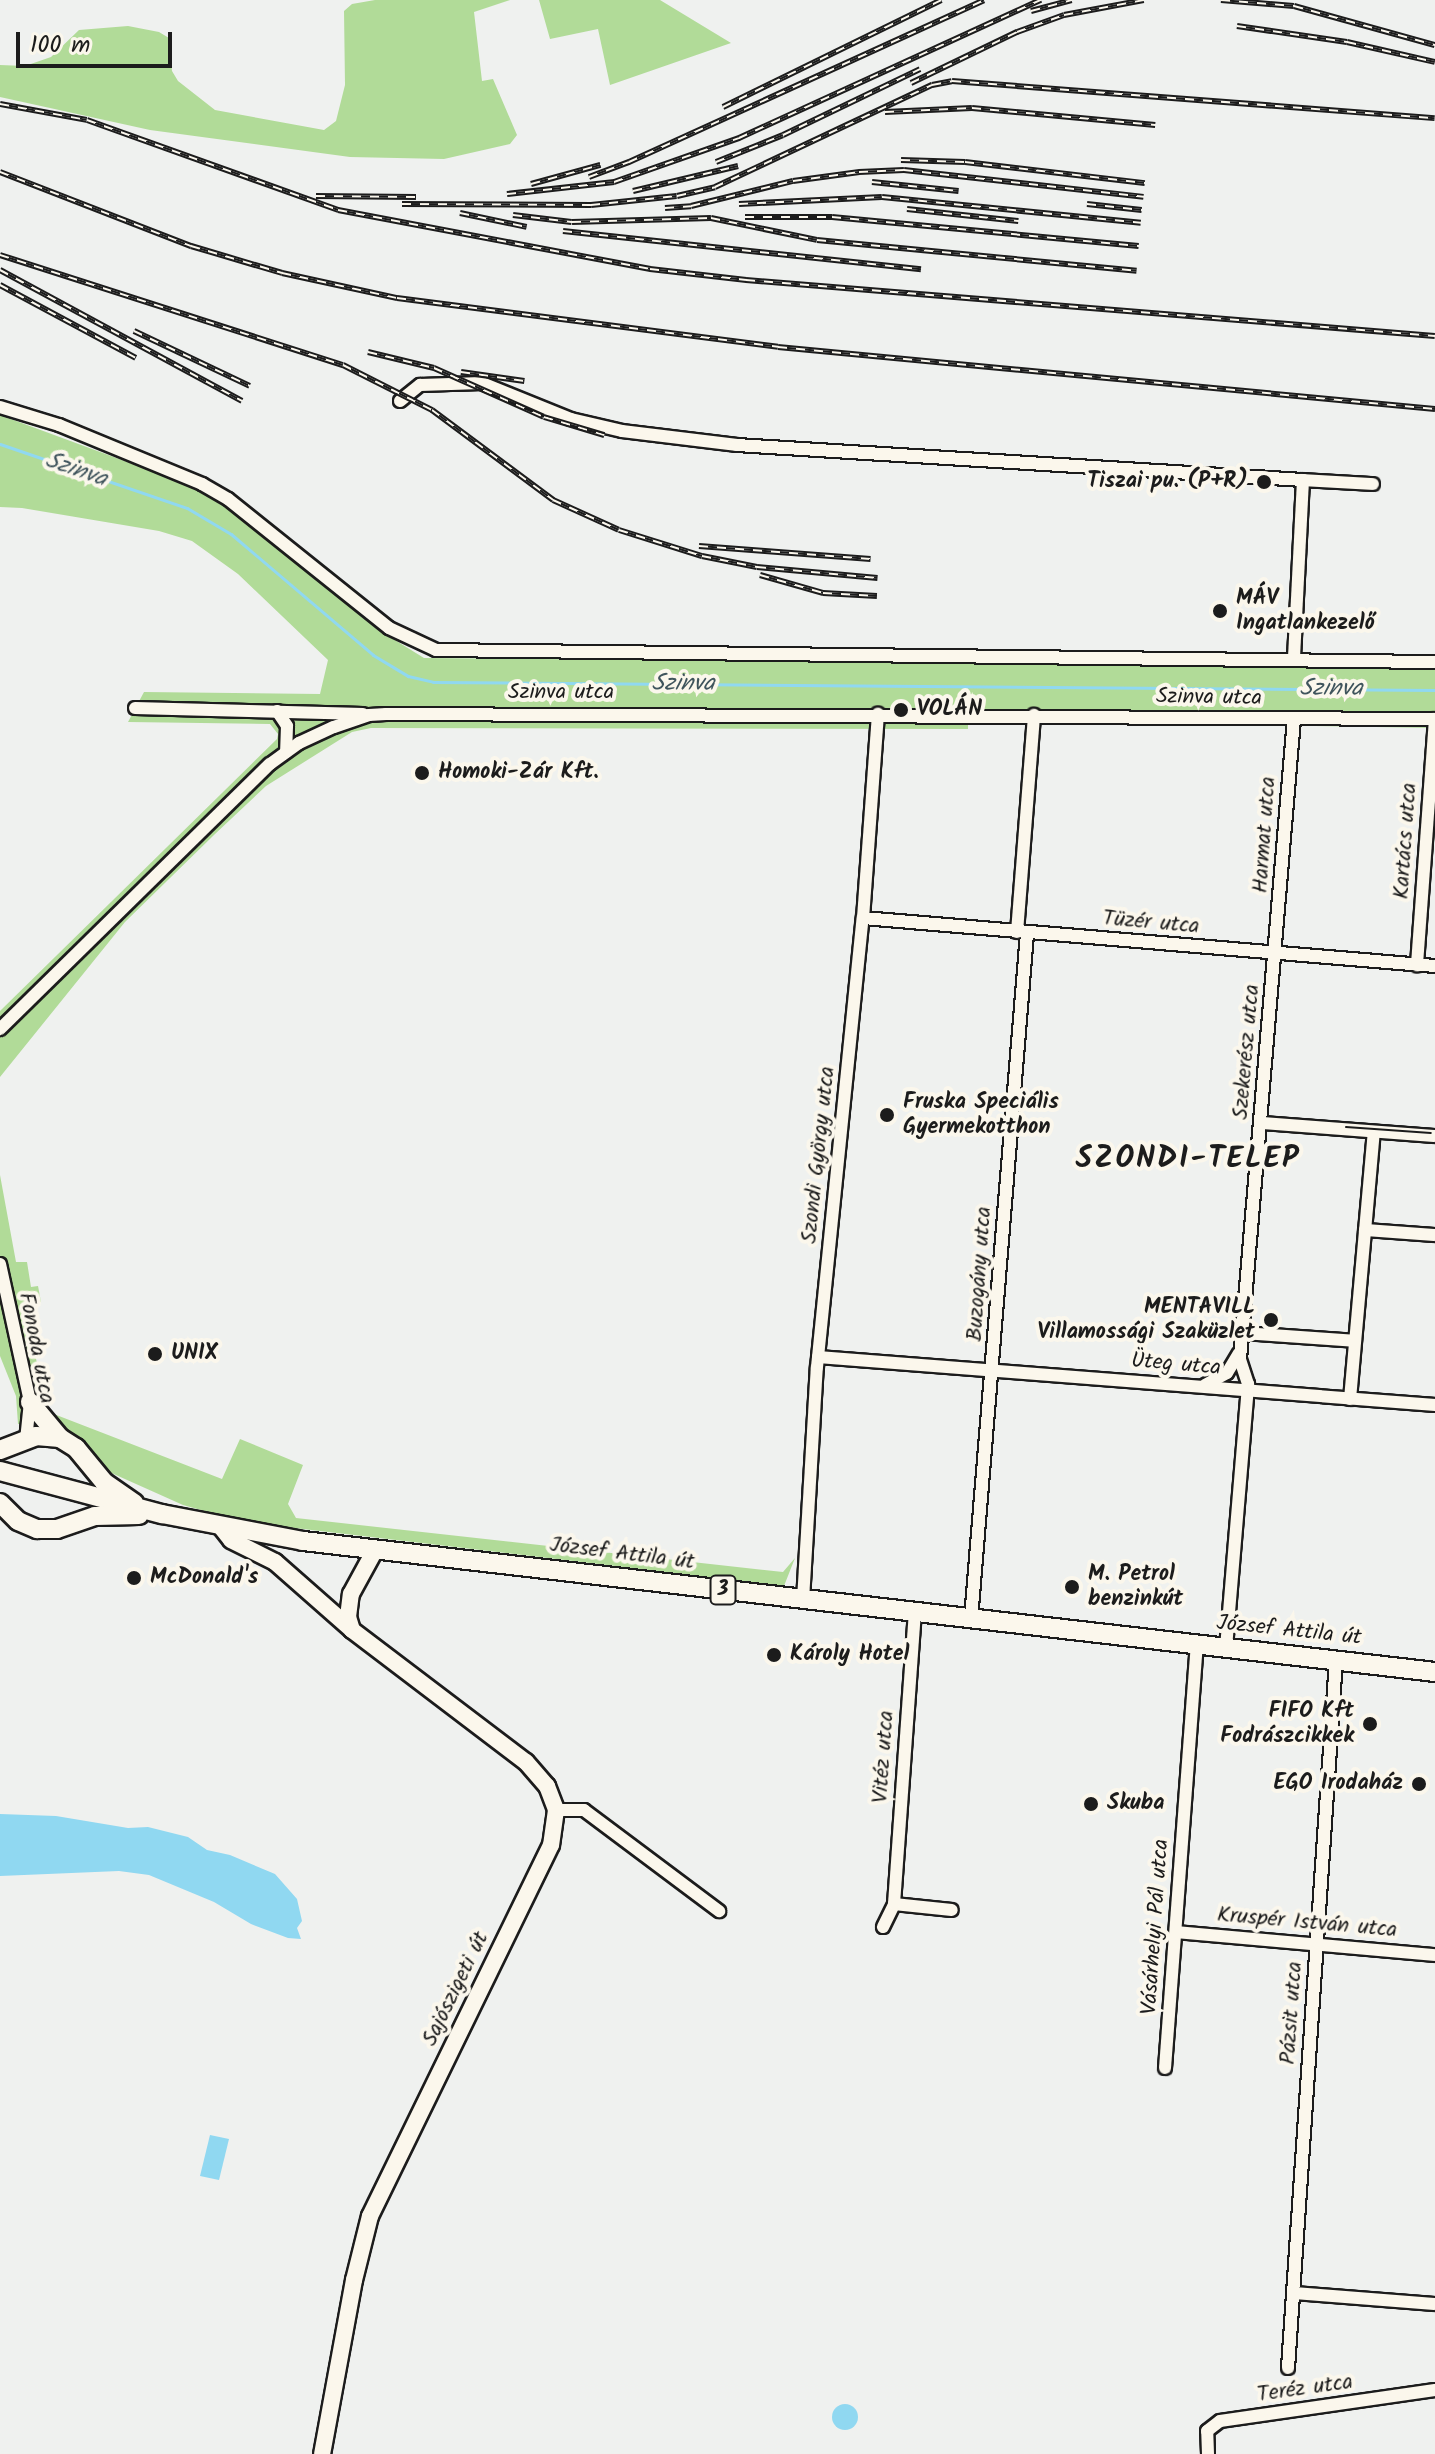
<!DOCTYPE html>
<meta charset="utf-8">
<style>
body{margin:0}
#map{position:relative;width:1435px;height:2454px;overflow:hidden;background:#eff1ef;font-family:Kalam,sans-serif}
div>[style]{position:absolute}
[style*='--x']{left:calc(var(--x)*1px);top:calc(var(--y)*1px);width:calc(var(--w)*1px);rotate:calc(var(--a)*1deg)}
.green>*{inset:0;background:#b1db98}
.water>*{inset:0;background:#90d8f1}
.round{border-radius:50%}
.stream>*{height:3px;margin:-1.5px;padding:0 1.5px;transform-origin:1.5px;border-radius:1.5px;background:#90d8f1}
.roads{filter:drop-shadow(2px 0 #1c1c1c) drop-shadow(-2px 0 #1c1c1c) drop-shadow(0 2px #1c1c1c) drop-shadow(0 -2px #1c1c1c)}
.minor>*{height:12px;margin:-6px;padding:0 6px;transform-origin:6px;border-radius:6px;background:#fbf7ec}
.secondary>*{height:16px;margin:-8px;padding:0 8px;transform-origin:8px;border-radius:8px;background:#fbf7ec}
.primary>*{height:18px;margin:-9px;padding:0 9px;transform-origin:9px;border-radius:9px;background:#fbf7ec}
.tram>*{height:2px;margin:-1px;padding:0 1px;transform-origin:1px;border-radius:1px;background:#1c1c1c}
.rail>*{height:6px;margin-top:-3px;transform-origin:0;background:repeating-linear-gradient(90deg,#fbf7ec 0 9px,#1c1c1c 0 18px);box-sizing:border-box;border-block:2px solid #1c1c1c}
.dots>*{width:22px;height:22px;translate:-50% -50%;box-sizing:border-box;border:4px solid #fbf7ec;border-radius:50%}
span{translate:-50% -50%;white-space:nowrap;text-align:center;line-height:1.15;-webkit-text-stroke:8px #fbf7ec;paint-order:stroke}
.shield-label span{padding:2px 6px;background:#fbf7ec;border:2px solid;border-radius:6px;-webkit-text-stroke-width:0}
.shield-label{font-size:20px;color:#1c1c1c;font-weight:700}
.poi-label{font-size:22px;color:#1c1c1c;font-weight:700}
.right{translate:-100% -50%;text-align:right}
.left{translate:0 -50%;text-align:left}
.street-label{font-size:22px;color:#1c1c1c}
.water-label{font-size:24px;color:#3f545c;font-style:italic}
.district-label{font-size:30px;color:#1c1c1c;font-weight:700;letter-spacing:2px}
.scale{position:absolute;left:16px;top:32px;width:156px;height:36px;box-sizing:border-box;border:4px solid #1c1c1c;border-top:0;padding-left:10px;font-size:24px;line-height:28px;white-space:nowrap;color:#1c1c1c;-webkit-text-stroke:6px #fbf7ec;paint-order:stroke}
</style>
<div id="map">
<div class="green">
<i style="clip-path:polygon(375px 0,510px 0,474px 12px,482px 81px,493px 79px,517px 135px,510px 144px,444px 159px,350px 157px,150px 130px,0 97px,0 65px,25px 66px,51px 57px,79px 30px,128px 26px,159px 32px,169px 38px,172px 71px,178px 81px,215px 110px,324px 130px,336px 121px,345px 85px,344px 11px,352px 4px)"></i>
<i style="clip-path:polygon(539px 0,660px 0,731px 43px,610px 85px,598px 29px,550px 39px)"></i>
<i style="clip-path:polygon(0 415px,195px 487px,237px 515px,377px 629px,424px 658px,1435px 666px,1435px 728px,968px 720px,968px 729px,371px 728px,352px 732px,266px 786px,215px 834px,125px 922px,0 1077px,0 1011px,277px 739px,278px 734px,270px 724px,128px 722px,144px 692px,320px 694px,328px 660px,238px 574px,192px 541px,159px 531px,22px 508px,0 507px)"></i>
<i style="clip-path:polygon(0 1175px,16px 1262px,27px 1262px,31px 1287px,38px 1286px,41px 1302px,26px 1306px,46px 1411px,222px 1479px,240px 1439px,303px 1465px,288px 1504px,296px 1518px,783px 1572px,795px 1558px,784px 1586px,244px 1522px,183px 1505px,107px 1471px,76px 1437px,57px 1426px,18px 1424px,16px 1396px,0 1356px)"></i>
</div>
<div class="water">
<i style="clip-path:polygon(0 1814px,56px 1816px,128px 1828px,148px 1827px,188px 1837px,207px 1850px,230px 1855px,275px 1874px,297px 1899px,302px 1921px,297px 1928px,301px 1939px,288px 1938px,251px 1924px,214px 1902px,149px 1875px,119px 1871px,0 1876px)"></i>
<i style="clip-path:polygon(210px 2135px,229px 2139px,219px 2180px,200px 2176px)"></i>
<i class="round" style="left:832px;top:2404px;width:26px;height:26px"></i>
</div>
<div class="stream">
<i style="--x:0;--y:444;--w:198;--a:18.9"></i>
<i style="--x:187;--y:508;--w:51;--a:30.6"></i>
<i style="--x:231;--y:534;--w:187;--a:40.4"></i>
<i style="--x:373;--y:655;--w:41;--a:31"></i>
<i style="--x:408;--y:676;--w:26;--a:13"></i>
<i style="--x:433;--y:682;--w:1002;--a:0.46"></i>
</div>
<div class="roads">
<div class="minor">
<i style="--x:400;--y:401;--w:26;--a:-39"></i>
<i style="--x:420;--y:385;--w:62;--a:-1.8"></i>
<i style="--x:482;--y:383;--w:96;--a:22"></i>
<i style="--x:571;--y:419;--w:52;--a:13.2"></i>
<i style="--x:622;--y:431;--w:116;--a:6.9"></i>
<i style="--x:737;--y:445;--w:567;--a:3.54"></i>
<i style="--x:1303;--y:480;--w:178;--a:92.9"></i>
<i style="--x:0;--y:407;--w:62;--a:17"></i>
<i style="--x:59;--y:425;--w:155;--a:22.4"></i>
<i style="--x:202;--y:484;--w:30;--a:30"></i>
<i style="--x:228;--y:499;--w:206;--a:38.7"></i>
<i style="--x:389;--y:628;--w:52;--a:25.1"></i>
<i style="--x:436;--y:650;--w:999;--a:0.69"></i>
<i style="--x:1303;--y:480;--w:70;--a:3.3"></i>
<i style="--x:135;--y:708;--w:228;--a:1.5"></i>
<i style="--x:277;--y:711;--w:18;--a:56"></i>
<i style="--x:287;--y:726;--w:26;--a:92"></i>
<i style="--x:863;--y:918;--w:574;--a:4.8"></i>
<i style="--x:1017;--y:932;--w:218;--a:-85.5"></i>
<i style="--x:0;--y:1029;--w:378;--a:-44.5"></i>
<i style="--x:270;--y:764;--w:36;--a:-36"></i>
<i style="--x:299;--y:743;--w:38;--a:-25"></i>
<i style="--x:334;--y:727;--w:37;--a:-19"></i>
<i style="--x:369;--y:715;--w:17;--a:-3"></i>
<i style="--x:386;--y:714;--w:1049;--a:0.27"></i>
<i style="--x:1435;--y:719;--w:247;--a:94.2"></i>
<i style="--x:1262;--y:1123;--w:173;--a:4.3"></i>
<i style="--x:1365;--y:1230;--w:70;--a:4.1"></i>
<i style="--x:0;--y:1264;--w:141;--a:77.7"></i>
<i style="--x:30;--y:1402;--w:37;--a:96"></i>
<i style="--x:1242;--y:1333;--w:113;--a:4"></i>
<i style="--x:818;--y:1357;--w:619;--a:4.45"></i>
<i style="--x:1205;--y:1385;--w:25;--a:-29"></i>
<i style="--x:1227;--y:1373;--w:23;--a:-59"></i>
<i style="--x:1350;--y:1399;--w:268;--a:-84.9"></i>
<i style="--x:803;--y:1600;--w:233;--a:-86.6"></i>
<i style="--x:817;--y:1367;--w:451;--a:-84.2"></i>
<i style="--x:863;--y:918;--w:205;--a:-85.8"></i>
<i style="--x:971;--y:1619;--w:688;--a:-85.33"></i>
<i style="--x:1226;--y:1648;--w:265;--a:-85.2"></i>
<i style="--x:1248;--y:1384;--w:26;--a:-108"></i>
<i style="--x:1240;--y:1359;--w:642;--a:-85.18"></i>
<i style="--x:556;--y:1810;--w:28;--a:0"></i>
<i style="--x:584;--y:1810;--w:169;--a:36.8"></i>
<i style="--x:894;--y:1904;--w:58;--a:5.9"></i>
<i style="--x:883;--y:1927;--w:25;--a:-64"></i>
<i style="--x:894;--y:1904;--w:293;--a:-85.9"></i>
<i style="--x:1176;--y:1932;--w:260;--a:5.1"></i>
<i style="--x:1165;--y:2068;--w:424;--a:-85.7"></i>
<i style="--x:1294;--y:2293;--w:141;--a:4.5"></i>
<i style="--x:1288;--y:2368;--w:710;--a:-86.12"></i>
<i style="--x:1208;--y:2454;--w:23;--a:-92"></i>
<i style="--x:1207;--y:2431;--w:16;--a:-38"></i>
<i style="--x:1220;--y:2421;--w:217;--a:-8.2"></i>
</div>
<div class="secondary">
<i style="--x:221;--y:1527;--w:16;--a:52"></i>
<i style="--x:231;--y:1540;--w:49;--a:26.6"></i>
<i style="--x:275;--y:1562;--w:103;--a:41.4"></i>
<i style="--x:352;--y:1630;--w:218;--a:37.2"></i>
<i style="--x:526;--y:1762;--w:32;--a:49"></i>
<i style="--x:547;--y:1786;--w:26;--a:69"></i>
<i style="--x:556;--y:1810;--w:35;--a:98"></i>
<i style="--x:551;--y:1845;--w:413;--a:116"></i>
<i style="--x:370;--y:2216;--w:66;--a:104"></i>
<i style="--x:354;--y:2280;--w:177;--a:100.4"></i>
<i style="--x:352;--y:1630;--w:14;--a:-107"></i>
<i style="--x:348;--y:1617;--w:23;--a:-83"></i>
<i style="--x:351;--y:1594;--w:50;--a:-61.4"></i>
</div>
<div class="primary">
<i style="--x:30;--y:1402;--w:47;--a:50.2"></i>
<i style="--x:0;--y:1450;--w:39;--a:-21"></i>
<i style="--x:36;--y:1436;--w:24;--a:5"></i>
<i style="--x:60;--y:1438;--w:19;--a:32"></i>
<i style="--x:76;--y:1448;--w:44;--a:50.5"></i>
<i style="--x:104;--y:1482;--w:37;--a:35"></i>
<i style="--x:0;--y:1471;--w:168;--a:14.9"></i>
<i style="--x:162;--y:1514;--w:144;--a:10.8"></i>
<i style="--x:303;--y:1541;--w:1140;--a:6.6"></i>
<i style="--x:0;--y:1503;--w:25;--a:45"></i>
<i style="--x:18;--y:1521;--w:21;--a:23"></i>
<i style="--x:37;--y:1529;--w:20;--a:0"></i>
<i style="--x:57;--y:1529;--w:40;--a:-18.9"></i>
<i style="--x:95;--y:1516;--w:44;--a:-1.3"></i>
</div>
</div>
<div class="tram">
<i style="--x:1346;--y:1127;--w:85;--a:4"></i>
</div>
<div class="rail">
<i style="--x:1221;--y:0;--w:73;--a:4.7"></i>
<i style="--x:1294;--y:6;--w:146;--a:15.5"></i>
<i style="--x:1031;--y:11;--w:42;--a:-15"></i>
<i style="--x:1237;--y:26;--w:111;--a:8.3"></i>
<i style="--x:1347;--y:42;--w:90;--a:12.8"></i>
<i style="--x:911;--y:83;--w:118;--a:-25.7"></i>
<i style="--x:1017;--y:32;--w:50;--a:-19.9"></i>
<i style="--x:1064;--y:15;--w:81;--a:-10.6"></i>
<i style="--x:0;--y:104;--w:88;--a:10.4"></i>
<i style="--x:87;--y:120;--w:267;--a:19.7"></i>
<i style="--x:338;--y:210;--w:318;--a:10.7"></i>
<i style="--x:650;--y:269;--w:97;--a:6.5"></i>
<i style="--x:746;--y:280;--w:691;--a:4.65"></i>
<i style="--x:723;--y:107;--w:243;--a:-26.1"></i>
<i style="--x:885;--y:112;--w:87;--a:-2.6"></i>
<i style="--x:972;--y:108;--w:184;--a:5.3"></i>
<i style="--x:901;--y:160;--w:64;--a:1.8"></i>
<i style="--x:965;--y:162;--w:181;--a:6.7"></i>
<i style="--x:716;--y:162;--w:72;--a:-21.9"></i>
<i style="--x:783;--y:135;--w:152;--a:-25.7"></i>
<i style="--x:0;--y:172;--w:205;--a:21.2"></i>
<i style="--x:191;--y:246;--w:95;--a:16.5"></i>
<i style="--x:282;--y:273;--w:118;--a:12.3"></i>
<i style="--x:397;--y:298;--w:384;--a:7.3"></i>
<i style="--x:778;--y:347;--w:660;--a:5.39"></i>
<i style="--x:589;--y:177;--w:43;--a:-20.6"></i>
<i style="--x:629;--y:162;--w:390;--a:-24.5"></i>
<i style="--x:872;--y:182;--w:87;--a:5.9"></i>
<i style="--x:531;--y:184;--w:72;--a:-15.4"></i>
<i style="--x:633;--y:191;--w:108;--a:-13.4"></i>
<i style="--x:507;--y:194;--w:108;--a:-6.4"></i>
<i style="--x:614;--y:182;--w:133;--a:-19.4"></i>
<i style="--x:739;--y:138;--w:332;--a:-24.6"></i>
<i style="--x:316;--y:196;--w:100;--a:0.6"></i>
<i style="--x:402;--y:204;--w:189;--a:0.3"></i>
<i style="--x:591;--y:205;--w:86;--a:-6"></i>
<i style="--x:677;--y:196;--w:39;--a:-13"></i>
<i style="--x:715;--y:187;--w:240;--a:-25.2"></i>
<i style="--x:932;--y:85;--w:20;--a:-11"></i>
<i style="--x:952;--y:81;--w:484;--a:4.4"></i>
<i style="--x:739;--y:204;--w:143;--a:-2.8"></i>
<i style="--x:882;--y:197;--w:260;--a:5.7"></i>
<i style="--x:1087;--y:204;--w:55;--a:6.2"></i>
<i style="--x:665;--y:208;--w:26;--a:-4"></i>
<i style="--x:691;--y:206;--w:105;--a:-13.8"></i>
<i style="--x:793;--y:181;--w:67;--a:-7.8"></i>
<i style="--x:859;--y:172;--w:45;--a:-2.5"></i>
<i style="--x:904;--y:170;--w:241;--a:6.4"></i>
<i style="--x:907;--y:209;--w:112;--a:6.2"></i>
<i style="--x:460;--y:213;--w:68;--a:11.8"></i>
<i style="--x:513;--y:215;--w:59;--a:6.8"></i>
<i style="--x:572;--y:222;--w:139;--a:-1.6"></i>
<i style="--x:711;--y:218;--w:108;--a:11.7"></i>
<i style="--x:817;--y:240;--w:321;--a:5.5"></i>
<i style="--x:745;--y:217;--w:87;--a:0"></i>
<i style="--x:832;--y:217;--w:308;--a:5.4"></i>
<i style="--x:563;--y:231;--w:360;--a:6.1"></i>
<i style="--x:0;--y:255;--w:360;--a:17.8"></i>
<i style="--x:343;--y:365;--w:100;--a:26.8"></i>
<i style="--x:432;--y:410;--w:151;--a:36.6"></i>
<i style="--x:553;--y:500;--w:72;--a:24.4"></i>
<i style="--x:619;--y:530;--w:87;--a:17.4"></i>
<i style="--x:702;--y:556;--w:56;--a:11.3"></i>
<i style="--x:757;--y:567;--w:121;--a:5.2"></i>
<i style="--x:0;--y:270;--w:275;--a:28.4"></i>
<i style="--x:0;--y:285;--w:154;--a:28.2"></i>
<i style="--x:134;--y:331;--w:128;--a:25.4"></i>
<i style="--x:368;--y:352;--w:68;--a:13.6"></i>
<i style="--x:434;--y:368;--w:120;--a:24"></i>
<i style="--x:544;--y:417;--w:63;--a:16.7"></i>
<i style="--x:461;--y:372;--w:64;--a:8.1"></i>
<i style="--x:699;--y:546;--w:172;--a:4.3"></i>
<i style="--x:760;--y:575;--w:66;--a:15.9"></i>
<i style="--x:823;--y:593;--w:54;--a:3.2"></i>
</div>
<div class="dots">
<i style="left:1264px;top:482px;background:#1c1c1c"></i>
<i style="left:1220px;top:611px;background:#1c1c1c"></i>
<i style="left:901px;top:710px;background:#1c1c1c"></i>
<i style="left:422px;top:773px;background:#1c1c1c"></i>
<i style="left:887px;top:1115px;background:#1c1c1c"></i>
<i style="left:1271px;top:1320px;background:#1c1c1c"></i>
<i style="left:155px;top:1354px;background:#1c1c1c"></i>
<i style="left:134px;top:1578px;background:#1c1c1c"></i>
<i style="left:1072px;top:1587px;background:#1c1c1c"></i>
<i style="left:774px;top:1655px;background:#1c1c1c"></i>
<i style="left:1370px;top:1724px;background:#1c1c1c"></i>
<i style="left:1419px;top:1784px;background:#1c1c1c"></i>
<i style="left:1091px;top:1804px;background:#1c1c1c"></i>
</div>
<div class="shield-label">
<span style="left:723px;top:1590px">3</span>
</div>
<div class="poi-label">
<span class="right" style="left:1248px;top:482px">Tiszai pu. (P+R)</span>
<span class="left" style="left:1236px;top:611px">MÁV<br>Ingatlankezelő</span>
<span class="left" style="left:917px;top:710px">VOLÁN</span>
<span class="left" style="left:438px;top:773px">Homoki-Zár Kft.</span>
<span class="left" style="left:903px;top:1115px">Fruska Speciális<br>Gyermekotthon</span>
<span class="right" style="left:1255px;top:1320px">MENTAVILL<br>Villamossági Szaküzlet</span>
<span class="left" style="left:171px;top:1354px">UNIX</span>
<span class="left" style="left:1088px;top:1587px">M. Petrol<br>benzinkút</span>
<span class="left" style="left:150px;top:1578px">McDonald's</span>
<span class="left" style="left:790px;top:1655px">Károly Hotel</span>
<span class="right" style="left:1354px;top:1724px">FIFO Kft<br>Fodrászcikkek</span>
<span class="right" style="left:1403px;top:1784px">EGO Irodaház</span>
<span class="left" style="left:1107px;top:1804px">Skuba</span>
</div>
<div class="street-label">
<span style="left:561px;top:693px">Szinva utca</span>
<span style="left:1209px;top:698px;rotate:1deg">Szinva utca</span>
<span style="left:1265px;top:835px;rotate:-86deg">Harmat utca</span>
<span style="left:1406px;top:841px;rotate:-86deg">Kartács utca</span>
<span style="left:1151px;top:923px;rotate:5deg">Tüzér utca</span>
<span style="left:1247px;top:1052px;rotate:-85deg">Szekerész utca</span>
<span style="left:819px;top:1155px;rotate:-84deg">Szondi György utca</span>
<span style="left:980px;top:1274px;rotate:-86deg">Buzogány utca</span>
<span style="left:36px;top:1348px;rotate:79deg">Fonoda utca</span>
<span style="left:1176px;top:1365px;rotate:5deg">Üteg utca</span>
<span style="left:622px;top:1554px;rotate:7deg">József Attila út</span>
<span style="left:1289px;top:1631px;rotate:6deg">József Attila út</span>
<span style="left:884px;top:1757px;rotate:-86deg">Vitéz utca</span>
<span style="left:1307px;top:1923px;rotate:5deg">Kruspér István utca</span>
<span style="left:1156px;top:1927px;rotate:-86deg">Vásárhelyi Pál utca</span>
<span style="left:456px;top:1989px;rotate:-64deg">Sajószigeti út</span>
<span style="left:1292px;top:2013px;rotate:-86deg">Pázsit utca</span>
<span style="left:1305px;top:2389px;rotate:-8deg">Teréz utca</span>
</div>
<div class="water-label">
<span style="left:76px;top:470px;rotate:19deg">Szinva</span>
<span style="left:683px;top:684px">Szinva</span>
<span style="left:1331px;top:689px">Szinva</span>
</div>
<div class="district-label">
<span style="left:1188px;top:1159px">SZONDI-TELEP</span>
</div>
<div class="scale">100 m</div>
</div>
